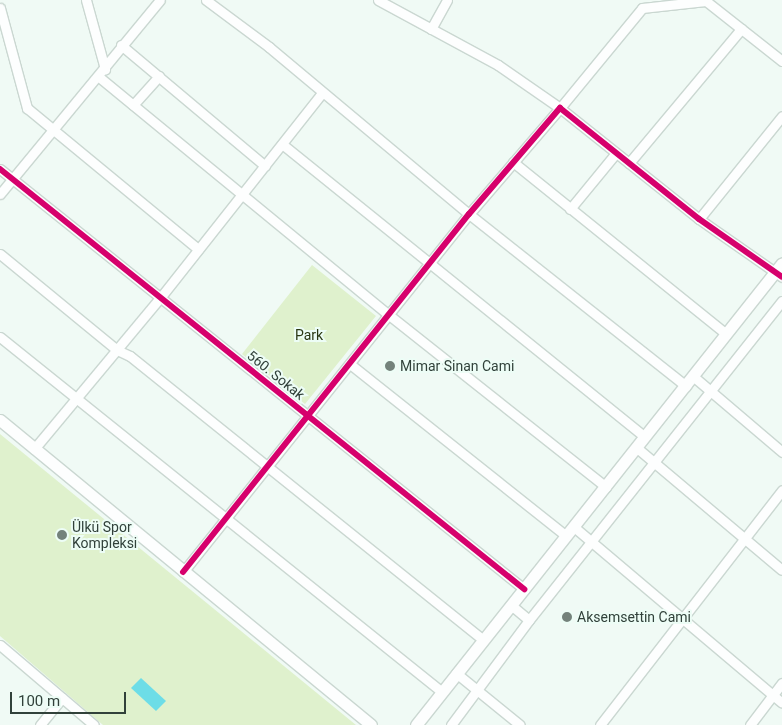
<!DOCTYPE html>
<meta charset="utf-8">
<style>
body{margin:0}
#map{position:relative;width:782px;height:725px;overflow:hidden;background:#f0faf5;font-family:Roboto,sans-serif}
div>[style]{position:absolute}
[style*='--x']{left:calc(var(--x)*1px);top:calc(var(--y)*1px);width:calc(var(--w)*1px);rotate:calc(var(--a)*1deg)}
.green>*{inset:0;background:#dff1cd}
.water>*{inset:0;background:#6ddde7}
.roads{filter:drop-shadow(1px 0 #cad7d1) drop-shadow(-1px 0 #cad7d1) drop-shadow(0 1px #cad7d1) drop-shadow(0 -1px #cad7d1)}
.minor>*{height:9px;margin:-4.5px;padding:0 4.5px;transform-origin:4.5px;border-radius:4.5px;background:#fdfefe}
.tertiary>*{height:11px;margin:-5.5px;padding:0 5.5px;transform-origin:5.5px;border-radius:5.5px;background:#fdfefe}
.cycleway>*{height:6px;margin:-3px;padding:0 3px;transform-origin:3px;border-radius:3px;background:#d6006c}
.dots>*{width:14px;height:14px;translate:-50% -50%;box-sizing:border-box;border:2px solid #edfdf6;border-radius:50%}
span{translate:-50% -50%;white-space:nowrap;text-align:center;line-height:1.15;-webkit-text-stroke:4px #edfdf6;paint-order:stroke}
.park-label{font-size:14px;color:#2b3813}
.poi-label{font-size:14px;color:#31413a}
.left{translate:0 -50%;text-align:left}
.street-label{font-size:14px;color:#31413a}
.scale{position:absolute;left:10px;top:692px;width:116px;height:22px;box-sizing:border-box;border:2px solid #31413a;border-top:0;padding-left:6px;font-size:15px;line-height:18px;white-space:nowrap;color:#31413a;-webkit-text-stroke:4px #edfdf6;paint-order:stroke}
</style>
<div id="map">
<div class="green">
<i style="clip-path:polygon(312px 265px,376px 316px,305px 404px,242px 354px)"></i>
<i style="clip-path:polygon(0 434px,356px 725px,103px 725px,0 636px)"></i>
</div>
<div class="water">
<i style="clip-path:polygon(141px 678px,166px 701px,156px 711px,131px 688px)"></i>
</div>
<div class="roads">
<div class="minor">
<i style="--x:86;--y:0;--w:72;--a:74.6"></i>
<i style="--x:206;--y:0;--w:79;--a:36.7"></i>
<i style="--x:269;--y:47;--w:261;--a:39.9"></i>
<i style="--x:469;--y:214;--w:277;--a:38.4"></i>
<i style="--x:378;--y:0;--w:136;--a:28.4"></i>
<i style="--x:498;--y:65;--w:75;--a:34.7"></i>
<i style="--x:560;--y:108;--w:129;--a:-50.6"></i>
<i style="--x:642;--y:8;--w:64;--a:-6.2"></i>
<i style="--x:706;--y:1;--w:97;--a:38.3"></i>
<i style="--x:0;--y:8;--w:104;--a:74.9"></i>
<i style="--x:27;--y:108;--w:222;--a:39.5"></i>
<i style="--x:431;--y:29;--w:33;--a:-61"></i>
<i style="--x:121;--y:45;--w:188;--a:40"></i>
<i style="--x:99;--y:77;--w:375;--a:39.4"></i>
<i style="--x:389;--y:315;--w:277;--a:38.4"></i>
<i style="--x:133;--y:105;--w:39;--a:-48"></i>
<i style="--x:282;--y:144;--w:466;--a:38.9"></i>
<i style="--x:513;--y:162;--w:274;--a:38.9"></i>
<i style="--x:629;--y:163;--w:175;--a:-50.1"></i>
<i style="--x:0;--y:169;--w:672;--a:38.71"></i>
<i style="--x:0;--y:194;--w:251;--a:-50.5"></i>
<i style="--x:570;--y:209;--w:72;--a:-50.6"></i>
<i style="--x:699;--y:219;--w:132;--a:-51.1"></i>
<i style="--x:0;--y:254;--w:151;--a:39.4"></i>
<i style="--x:117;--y:350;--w:14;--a:25"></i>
<i style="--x:130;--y:356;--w:453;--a:38.8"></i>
<i style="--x:0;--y:337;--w:567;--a:38.77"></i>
<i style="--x:350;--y:364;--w:276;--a:38.5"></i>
<i style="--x:694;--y:377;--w:116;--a:40.4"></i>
<i style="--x:637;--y:448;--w:189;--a:40.1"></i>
<i style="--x:34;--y:449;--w:197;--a:-50.2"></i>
<i style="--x:160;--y:298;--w:261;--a:-51.7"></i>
<i style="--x:574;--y:527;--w:272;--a:40.2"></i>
<i style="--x:183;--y:572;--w:458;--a:-51.4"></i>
<i style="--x:469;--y:214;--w:140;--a:-49.4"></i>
<i style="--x:560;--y:108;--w:178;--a:38.6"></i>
<i style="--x:699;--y:219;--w:101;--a:34.9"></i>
<i style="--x:511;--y:605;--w:23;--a:40"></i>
<i style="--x:0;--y:645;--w:123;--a:40.4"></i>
<i style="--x:456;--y:673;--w:82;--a:39.1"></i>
<i style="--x:40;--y:725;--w:35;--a:-51"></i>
<i style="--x:451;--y:725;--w:131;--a:-53.4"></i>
<i style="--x:529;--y:620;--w:407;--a:-51.6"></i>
<i style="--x:600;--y:725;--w:297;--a:-52.2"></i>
<i style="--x:750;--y:725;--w:53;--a:-52.7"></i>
</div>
<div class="tertiary">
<i style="--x:0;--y:420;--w:480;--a:39.4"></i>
<i style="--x:416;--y:725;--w:589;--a:-51.61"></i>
</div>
</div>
<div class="cycleway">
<i style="--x:0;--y:169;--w:672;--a:38.71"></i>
<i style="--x:183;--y:572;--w:458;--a:-51.4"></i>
<i style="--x:469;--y:214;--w:140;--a:-49.4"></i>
<i style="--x:560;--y:108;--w:178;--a:38.6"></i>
<i style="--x:699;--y:219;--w:101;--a:34.9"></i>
</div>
<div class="dots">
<i style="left:390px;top:366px;background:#74827b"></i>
<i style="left:62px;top:535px;background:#74827b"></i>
<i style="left:567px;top:617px;background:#74827b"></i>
</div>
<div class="park-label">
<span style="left:309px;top:335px">Park</span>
</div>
<div class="poi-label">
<span class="left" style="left:400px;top:366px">Mimar Sinan Cami</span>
<span class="left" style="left:72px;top:535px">Ülkü Spor<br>Kompleksi</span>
<span class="left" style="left:577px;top:617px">Aksemsettin Cami</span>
</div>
<div class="street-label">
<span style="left:276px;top:375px;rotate:39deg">560. Sokak</span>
</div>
<div class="scale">100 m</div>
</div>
